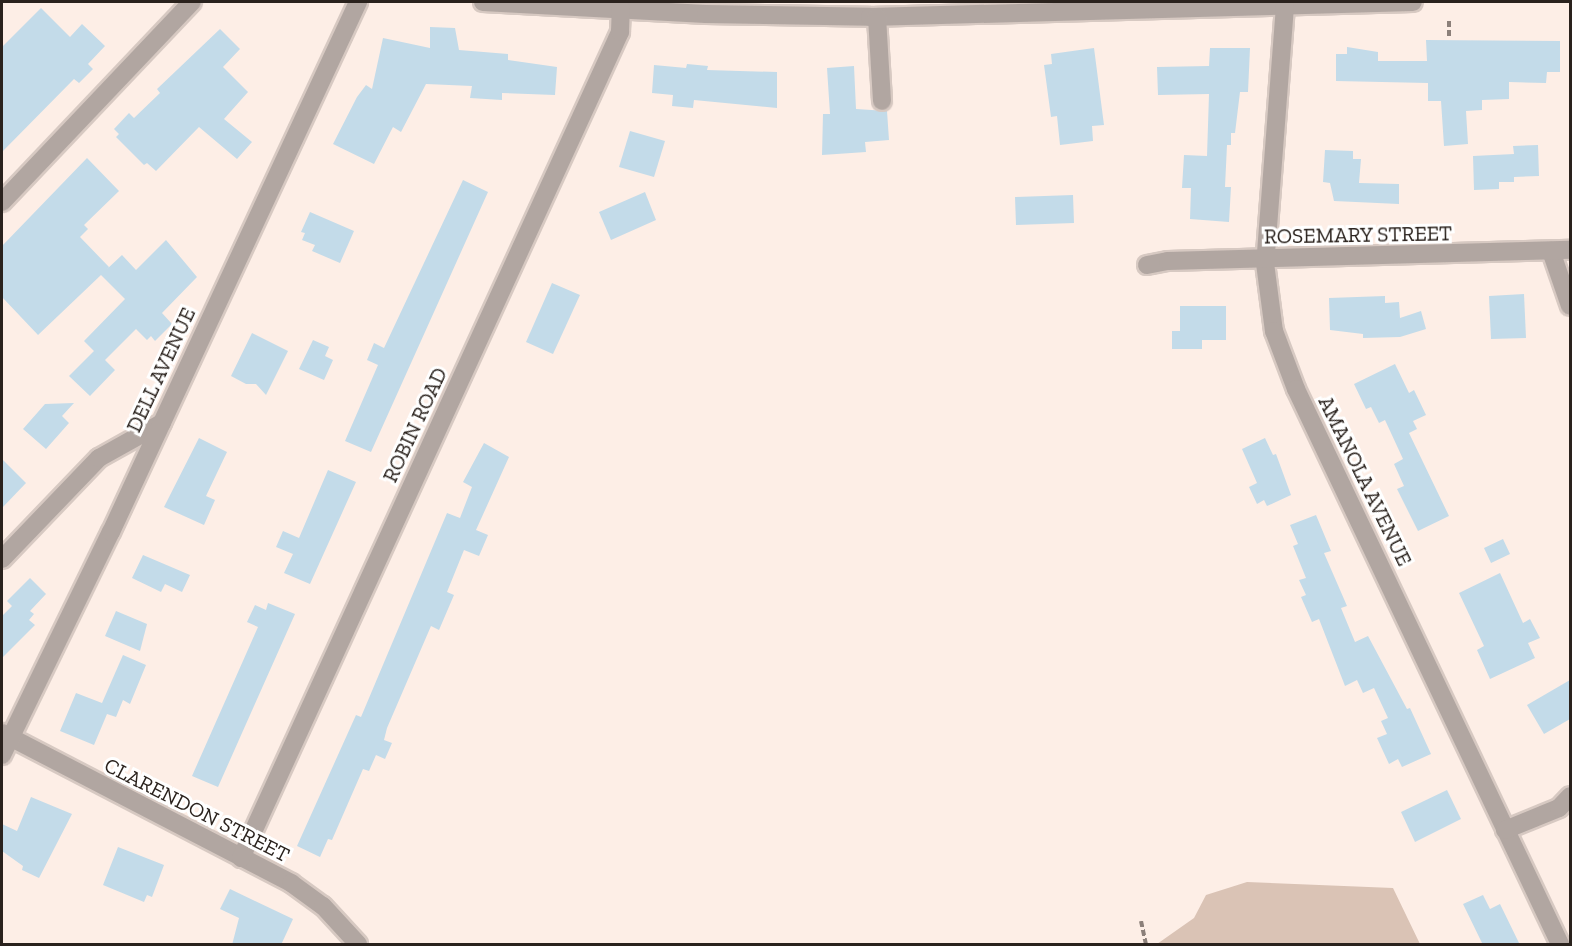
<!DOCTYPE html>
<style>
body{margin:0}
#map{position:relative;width:1572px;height:946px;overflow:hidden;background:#fdeee6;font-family:"Zilla Slab",serif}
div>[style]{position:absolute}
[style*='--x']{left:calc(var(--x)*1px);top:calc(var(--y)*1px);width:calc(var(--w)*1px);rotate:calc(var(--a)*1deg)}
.green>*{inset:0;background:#dac3b5}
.building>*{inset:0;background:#c3dbe9}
.path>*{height:4px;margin-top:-2px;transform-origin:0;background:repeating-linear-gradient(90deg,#8c807a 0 6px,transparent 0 9px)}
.roads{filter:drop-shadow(2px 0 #d7c9c2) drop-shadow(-2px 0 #d7c9c2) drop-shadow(0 2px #d7c9c2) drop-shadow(0 -2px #d7c9c2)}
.minor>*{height:18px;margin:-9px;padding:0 9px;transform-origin:9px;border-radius:9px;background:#b1a6a1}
span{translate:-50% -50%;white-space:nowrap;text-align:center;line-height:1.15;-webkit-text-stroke:6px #fff;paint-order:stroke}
.street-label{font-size:21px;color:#2a221d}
.frame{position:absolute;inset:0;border:3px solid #2a221d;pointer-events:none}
</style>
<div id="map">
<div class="green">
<i style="clip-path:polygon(1247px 882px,1393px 888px,1420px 944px,1157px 944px,1194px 918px,1206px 895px)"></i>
</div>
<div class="building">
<i style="clip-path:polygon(41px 8px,70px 37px,82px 24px,105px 46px,88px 64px,93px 69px,79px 83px,74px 79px,2px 152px,2px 47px)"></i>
<i style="clip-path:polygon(430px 27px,455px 28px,459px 50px,508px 54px,508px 60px,557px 67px,555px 95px,502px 93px,502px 100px,470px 98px,472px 86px,426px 84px,401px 132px,393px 127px,374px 164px,333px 144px,357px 97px,366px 85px,372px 89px,383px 38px,430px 48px)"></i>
<i style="clip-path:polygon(220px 29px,240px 49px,223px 67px,248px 92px,224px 119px,252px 142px,237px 159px,199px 127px,156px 171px,147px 163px,144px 165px,116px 137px,119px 134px,114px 129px,129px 113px,134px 118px,160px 93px,157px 89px)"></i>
<i style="clip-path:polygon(1426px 40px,1560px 41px,1560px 72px,1547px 72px,1546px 83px,1509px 82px,1509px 99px,1482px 100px,1482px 110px,1466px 111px,1468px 144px,1444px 146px,1441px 101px,1428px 101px,1428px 83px,1336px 81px,1336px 54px,1347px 54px,1347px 47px,1378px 52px,1378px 61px,1427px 61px)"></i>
<i style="clip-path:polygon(1094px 48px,1104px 125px,1092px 126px,1093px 141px,1060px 145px,1057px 116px,1051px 117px,1044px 65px,1052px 64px,1051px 54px)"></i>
<i style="clip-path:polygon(1210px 48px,1250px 48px,1248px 92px,1240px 92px,1235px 133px,1231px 133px,1231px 145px,1227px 145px,1225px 187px,1231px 187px,1229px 222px,1190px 219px,1191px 188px,1182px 188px,1184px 155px,1207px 156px,1209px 94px,1158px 95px,1157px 67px,1209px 66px)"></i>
<i style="clip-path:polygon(687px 64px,708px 66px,707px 70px,777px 72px,777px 108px,694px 100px,693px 108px,672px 106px,673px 95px,652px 93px,654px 65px,686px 68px)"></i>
<i style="clip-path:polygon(854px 66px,856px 109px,887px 111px,889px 140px,865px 142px,866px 152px,822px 155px,823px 114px,830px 114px,827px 68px)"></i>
<i style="clip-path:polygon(630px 131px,665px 141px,654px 177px,619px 167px)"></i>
<i style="clip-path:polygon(1538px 145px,1539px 176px,1514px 177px,1514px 182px,1499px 182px,1499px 189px,1474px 190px,1473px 156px,1514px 154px,1513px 146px)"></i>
<i style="clip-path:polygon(1325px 150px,1353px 151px,1353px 159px,1361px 159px,1359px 183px,1399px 184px,1399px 204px,1334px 201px,1330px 183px,1323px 182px)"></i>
<i style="clip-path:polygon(87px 158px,119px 191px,84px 225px,88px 229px,80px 237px,109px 267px,106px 270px,122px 255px,136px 270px,166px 240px,197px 277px,162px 313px,172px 324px,155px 341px,151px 336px,147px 340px,136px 329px,105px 360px,115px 370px,90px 396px,69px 376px,94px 351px,84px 341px,125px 299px,101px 275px,38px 335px,2px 297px,2px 246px)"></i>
<i style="clip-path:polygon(463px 180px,488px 192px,371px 452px,345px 441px,378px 365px,367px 360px,374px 343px,384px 348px)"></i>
<i style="clip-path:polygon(645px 192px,656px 220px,611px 240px,599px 212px)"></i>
<i style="clip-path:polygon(1073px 195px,1074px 223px,1016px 225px,1015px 197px)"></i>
<i style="clip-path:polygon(310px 212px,354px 231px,340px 263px,312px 251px,315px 245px,302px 240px,305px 233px,301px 232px)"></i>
<i style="clip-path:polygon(552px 283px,580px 295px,553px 354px,526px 342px)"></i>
<i style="clip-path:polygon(1524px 294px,1526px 338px,1491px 339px,1489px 296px)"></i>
<i style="clip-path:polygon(1385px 296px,1385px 303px,1399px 302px,1400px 318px,1421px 311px,1426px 329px,1400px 337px,1363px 338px,1363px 334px,1330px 330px,1329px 298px)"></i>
<i style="clip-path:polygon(1180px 306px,1226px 306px,1226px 340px,1202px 340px,1202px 349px,1172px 349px,1172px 331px,1180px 331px)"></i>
<i style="clip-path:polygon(252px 333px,288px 351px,266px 395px,256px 384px,246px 384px,231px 376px)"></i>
<i style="clip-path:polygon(313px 340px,329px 347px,325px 356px,333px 360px,324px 380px,299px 369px)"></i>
<i style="clip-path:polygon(1395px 364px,1409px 393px,1414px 390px,1426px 415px,1413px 421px,1417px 429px,1409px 433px,1449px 516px,1418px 531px,1397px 489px,1404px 486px,1394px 464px,1403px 459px,1385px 420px,1379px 423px,1371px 407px,1366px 409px,1354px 384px)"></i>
<i style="clip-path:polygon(74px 403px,62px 416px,69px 423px,46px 449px,23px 429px,45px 404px)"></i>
<i style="clip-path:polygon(199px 438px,227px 452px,206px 496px,215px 500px,204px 525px,164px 507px)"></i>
<i style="clip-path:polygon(1265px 438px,1273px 455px,1276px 454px,1291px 495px,1267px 506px,1264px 500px,1257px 504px,1249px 487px,1257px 483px,1242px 449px)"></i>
<i style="clip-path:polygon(484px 443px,509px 457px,476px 530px,488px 535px,479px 556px,464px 550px,447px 592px,454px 595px,439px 630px,431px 626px,387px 728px,384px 740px,392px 743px,385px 759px,376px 755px,369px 771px,363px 769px,332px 840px,328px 839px,320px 857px,297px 846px,356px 715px,361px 717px,447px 513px,460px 518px,472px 487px,463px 482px)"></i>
<i style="clip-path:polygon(2px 459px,26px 483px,2px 508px)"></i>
<i style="clip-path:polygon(328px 470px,356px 482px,310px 584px,284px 573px,293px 554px,276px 547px,283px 531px,299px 538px)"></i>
<i style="clip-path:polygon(1316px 515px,1331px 551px,1324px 553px,1347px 606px,1341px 608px,1355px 642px,1368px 636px,1407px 709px,1410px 708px,1431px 754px,1402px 767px,1398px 759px,1389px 764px,1377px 738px,1387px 734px,1381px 721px,1388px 718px,1374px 688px,1363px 693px,1357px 680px,1345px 686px,1319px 619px,1312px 622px,1301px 597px,1306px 595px,1299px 580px,1306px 578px,1293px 546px,1298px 544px,1290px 525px)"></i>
<i style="clip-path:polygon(1503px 539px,1510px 554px,1491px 563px,1484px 548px)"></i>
<i style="clip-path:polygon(143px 555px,190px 575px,182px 592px,165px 584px,161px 592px,132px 578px)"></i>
<i style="clip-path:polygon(1500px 573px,1523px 623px,1530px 619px,1540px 638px,1528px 643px,1535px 658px,1490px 679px,1477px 650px,1484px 646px,1459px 593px)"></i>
<i style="clip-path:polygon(30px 578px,46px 594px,30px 611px,34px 614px,29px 620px,35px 625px,2px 658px,2px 616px,12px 606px,7px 601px)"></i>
<i style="clip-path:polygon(268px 603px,295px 614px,218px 787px,192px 776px,258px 627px,247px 622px,255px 605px,266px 610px)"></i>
<i style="clip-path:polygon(116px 611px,147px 624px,140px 651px,105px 636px)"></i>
<i style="clip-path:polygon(123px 655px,146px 665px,130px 704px,123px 700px,116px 717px,107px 714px,94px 745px,60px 731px,76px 693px,102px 703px)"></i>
<i style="clip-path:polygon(1570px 680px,1570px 719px,1544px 734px,1527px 705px)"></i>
<i style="clip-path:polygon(1447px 790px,1461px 819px,1415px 842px,1401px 812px)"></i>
<i style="clip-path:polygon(31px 797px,72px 814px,39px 878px,22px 870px,23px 866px,2px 851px,2px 824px,17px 831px)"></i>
<i style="clip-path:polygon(118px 847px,164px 865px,152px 897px,147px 895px,144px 902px,103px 885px)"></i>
<i style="clip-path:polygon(230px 889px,293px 919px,281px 945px,232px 945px,239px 918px,220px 909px)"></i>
<i style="clip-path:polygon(1483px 895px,1490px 909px,1500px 904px,1520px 945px,1483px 945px,1463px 904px)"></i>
</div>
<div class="path">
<i style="--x:1449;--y:21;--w:18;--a:90"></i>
<i style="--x:1141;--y:921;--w:24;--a:78"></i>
</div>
<div class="roads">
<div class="minor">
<i style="--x:483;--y:2;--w:223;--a:3.1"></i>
<i style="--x:706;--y:14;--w:164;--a:1"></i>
<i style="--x:870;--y:17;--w:543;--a:-1.58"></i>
<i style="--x:1285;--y:6;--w:258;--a:94.4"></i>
<i style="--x:1265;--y:263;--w:69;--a:82.5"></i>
<i style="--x:1274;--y:331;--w:62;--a:69.2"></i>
<i style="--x:1296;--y:389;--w:615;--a:64.56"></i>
<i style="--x:877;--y:17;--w:84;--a:86.6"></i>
<i style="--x:2;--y:202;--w:276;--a:-46.5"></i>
<i style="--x:1551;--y:251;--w:58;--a:70.9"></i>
<i style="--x:1147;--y:265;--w:21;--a:-11"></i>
<i style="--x:1168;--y:261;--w:402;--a:-1.6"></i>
<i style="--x:2;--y:559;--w:140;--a:-46.2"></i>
<i style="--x:99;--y:458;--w:72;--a:-29.1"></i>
<i style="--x:2;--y:733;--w:326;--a:27.4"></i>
<i style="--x:291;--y:883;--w:39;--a:36"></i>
<i style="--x:323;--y:906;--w:52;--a:47.4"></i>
<i style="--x:2;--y:755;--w:248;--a:-64"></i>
<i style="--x:111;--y:532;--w:585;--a:-65.01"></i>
<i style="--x:1505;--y:830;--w:58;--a:-22.2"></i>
<i style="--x:1559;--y:808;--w:16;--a:-47"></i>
<i style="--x:241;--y:858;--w:909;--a:-65.35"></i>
<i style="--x:620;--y:32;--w:24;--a:-88"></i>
</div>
</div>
<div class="street-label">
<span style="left:1358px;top:235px;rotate:-1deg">ROSEMARY STREET</span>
<span style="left:161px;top:370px;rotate:-65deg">DELL AVENUE</span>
<span style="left:415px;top:425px;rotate:-65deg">ROBIN ROAD</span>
<span style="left:1365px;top:481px;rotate:64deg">AMANOLA AVENUE</span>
<span style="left:197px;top:810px;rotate:27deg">CLARENDON STREET</span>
</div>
<div class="frame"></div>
</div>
